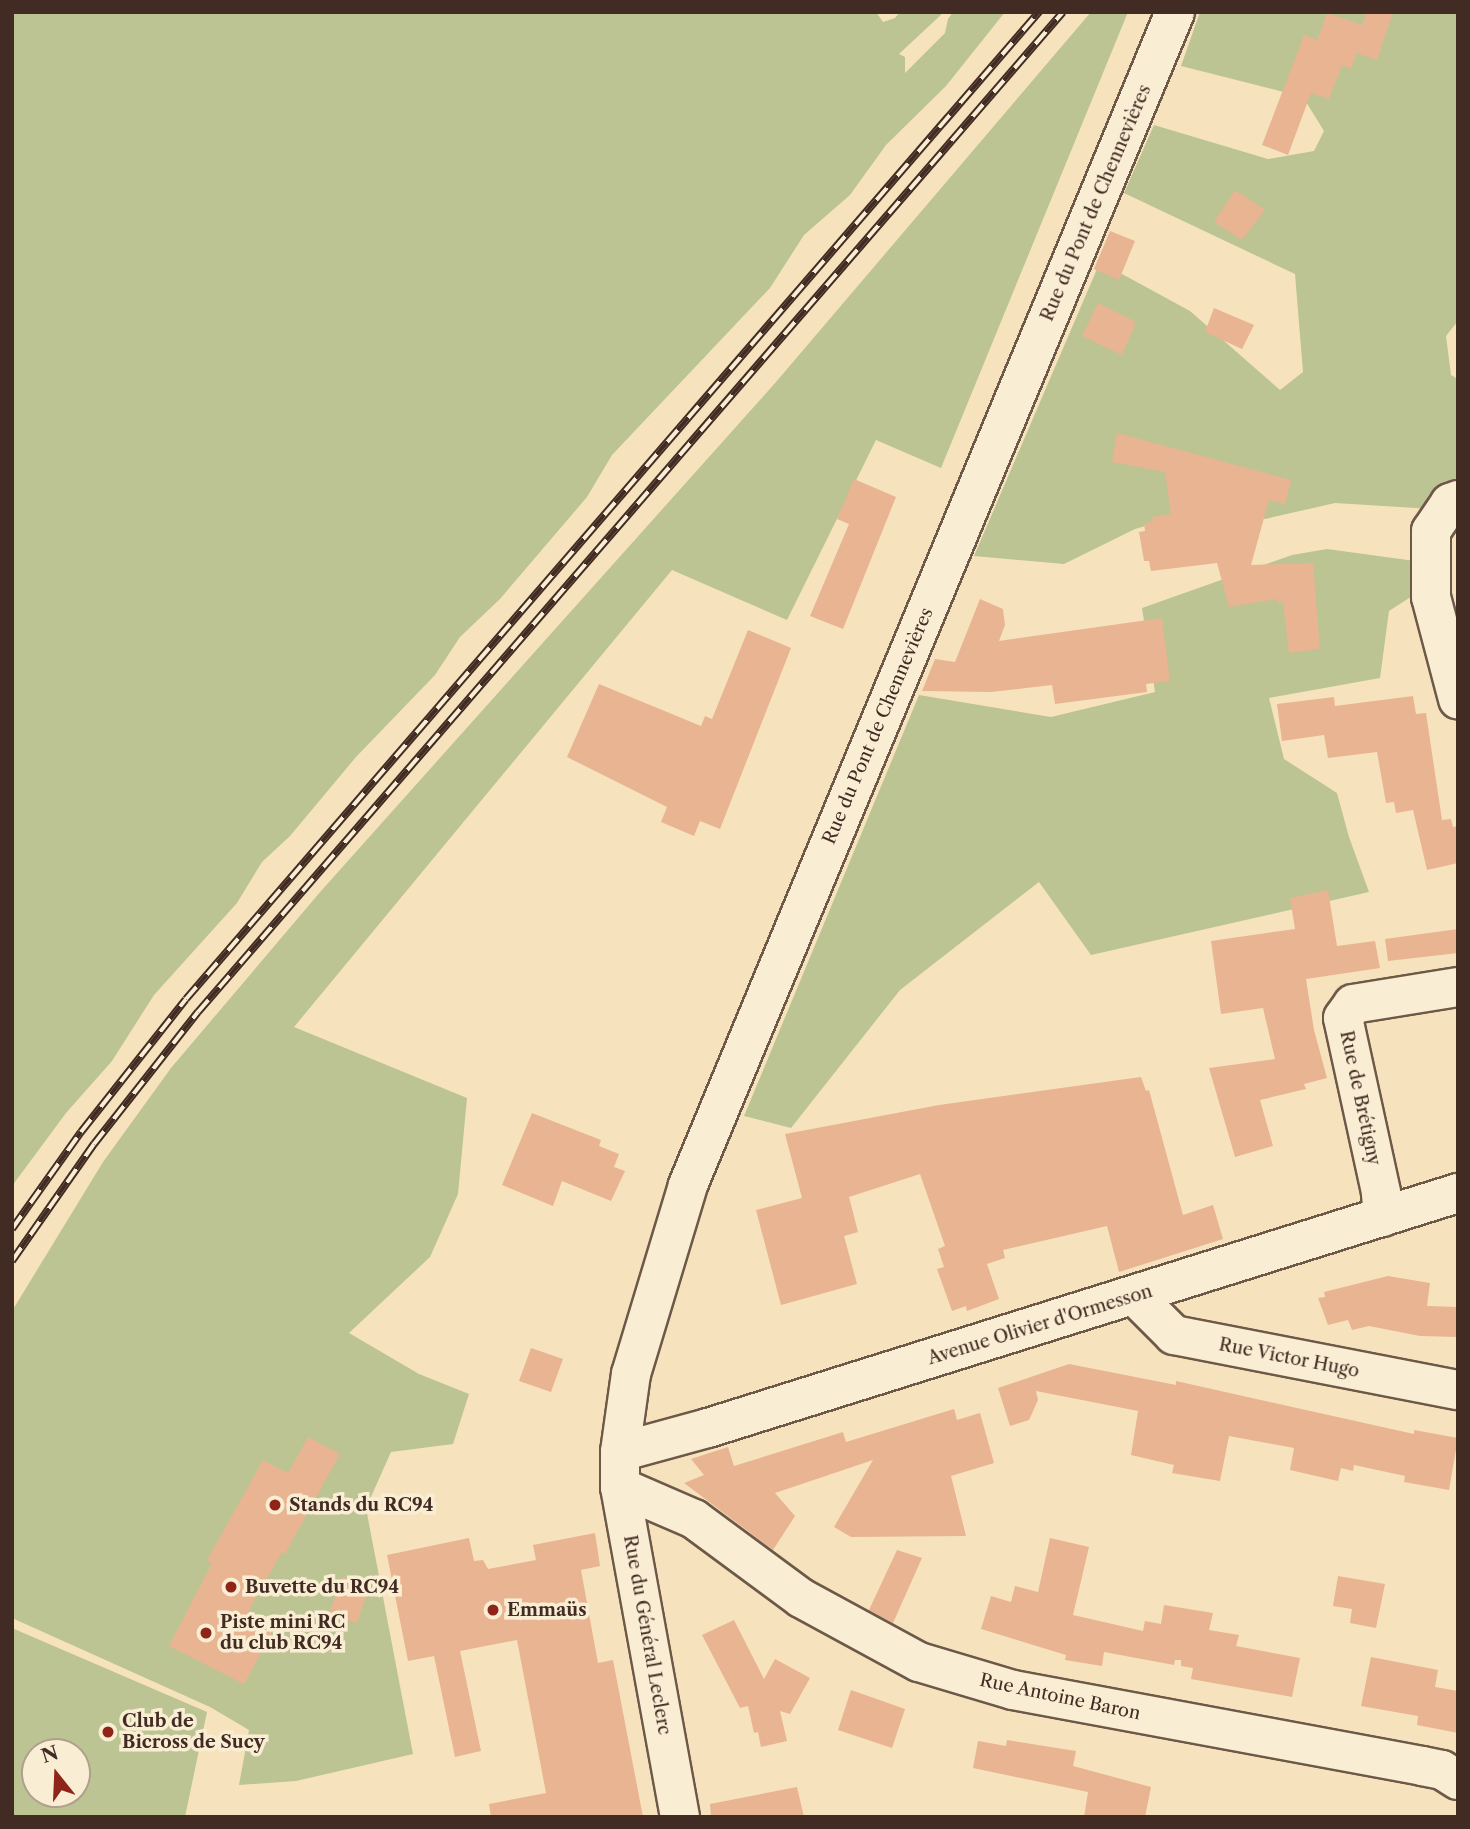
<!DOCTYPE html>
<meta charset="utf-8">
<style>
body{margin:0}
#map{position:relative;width:1470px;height:1829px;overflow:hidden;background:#f6e3bd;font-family:"Libre Caslon Text",serif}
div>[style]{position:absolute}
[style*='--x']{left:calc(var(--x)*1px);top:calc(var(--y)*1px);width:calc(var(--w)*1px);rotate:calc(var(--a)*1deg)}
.green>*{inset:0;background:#bbc492}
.building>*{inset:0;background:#e9b491}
.roads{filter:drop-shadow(2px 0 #6e5949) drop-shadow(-2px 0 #6e5949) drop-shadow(0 2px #6e5949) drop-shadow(0 -2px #6e5949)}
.minor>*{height:38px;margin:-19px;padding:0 19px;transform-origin:19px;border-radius:19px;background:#f9edd4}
.secondary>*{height:38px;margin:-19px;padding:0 19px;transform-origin:19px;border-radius:19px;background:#f9edd4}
.rail>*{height:8px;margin-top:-4px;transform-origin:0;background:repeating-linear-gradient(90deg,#f9edd4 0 16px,#412b22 0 32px);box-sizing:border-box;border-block:2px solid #412b22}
.dots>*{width:19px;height:19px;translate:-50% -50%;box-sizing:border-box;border:4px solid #f9edd4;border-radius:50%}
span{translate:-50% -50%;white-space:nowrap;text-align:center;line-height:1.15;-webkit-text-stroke:7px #f9edd4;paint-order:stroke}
.street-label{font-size:18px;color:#412b22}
.poi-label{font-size:18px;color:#412b22;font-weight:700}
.left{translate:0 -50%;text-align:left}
.frame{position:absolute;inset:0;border:14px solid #412b22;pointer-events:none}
.north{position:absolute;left:21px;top:1738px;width:70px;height:70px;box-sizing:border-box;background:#f9edd4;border:2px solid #af9f8d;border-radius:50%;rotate:342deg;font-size:19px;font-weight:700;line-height:28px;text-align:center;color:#412b22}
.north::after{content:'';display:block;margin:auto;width:24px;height:32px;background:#8f2418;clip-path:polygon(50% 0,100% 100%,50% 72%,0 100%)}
</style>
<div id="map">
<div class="green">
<i style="clip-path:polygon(12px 12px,876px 12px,883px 22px,895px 18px,900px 12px,944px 12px,899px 54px,905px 57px,905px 73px,945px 33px,948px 19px,953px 12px,1005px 12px,946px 86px,886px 145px,850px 195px,804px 235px,770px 288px,612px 455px,587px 497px,500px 599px,460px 637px,435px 675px,356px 757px,290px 836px,262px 862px,237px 903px,154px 995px,112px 1061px,66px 1113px,12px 1186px)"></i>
<i style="clip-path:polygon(1091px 12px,1128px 12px,941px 468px,876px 440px,787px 620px,672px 570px,294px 1027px,467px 1098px,458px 1194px,430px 1257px,349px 1333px,419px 1374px,469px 1394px,453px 1444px,391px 1452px,366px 1508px,413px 1754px,296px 1781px,239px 1785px,249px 1730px,210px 1707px,12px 1618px,12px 1311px,103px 1162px,171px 1068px,321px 891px,776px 382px)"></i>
<i style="clip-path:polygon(1200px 12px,1458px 12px,1458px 321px,1446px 336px,1451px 375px,1458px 379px,1458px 485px,1432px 509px,1335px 503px,1265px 519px,1184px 515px,1135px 529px,1064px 564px,974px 556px,1100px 262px,1190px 311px,1280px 390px,1303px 372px,1295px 274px,1124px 193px,1154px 125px,1268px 159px,1314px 151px,1324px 131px,1303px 97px,1181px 66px)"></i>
<i style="clip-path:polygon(1327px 549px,1415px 561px,1420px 591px,1389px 611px,1380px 678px,1269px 698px,1284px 759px,1337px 793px,1349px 837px,1369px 892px,1091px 955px,1039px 882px,900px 990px,791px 1128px,744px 1116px,919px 695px,1051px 717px,1155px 692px,1142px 608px,1292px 555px)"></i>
<i style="clip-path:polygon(evenodd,12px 1628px,207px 1712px,185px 1817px,12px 1817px,12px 1628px,77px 1752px,77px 1794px,35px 1794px,35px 1752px,77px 1752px)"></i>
</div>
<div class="building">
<i style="clip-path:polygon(1367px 12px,1393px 12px,1377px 60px,1356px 53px,1351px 69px,1342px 65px,1329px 99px,1311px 93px,1288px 155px,1262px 145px,1304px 35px,1317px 40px,1327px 13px,1362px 25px)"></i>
<i style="clip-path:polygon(1235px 190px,1265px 210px,1242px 240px,1214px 222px)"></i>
<i style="clip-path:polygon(1110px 231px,1135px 241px,1119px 280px,1094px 269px)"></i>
<i style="clip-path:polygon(1098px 303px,1136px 322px,1122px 355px,1082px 336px)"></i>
<i style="clip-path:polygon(1214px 308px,1254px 325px,1242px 349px,1205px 332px)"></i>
<i style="clip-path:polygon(1117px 433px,1291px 480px,1285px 504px,1269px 500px,1251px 565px,1313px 563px,1320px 649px,1289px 653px,1283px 602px,1278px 603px,1278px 599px,1229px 607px,1217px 563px,1151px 571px,1149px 561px,1144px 561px,1139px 532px,1145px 531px,1144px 523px,1153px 522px,1152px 517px,1171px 514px,1165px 472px,1112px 462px)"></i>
<i style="clip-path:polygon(854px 479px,896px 497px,843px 629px,810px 616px,849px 524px,837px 519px)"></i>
<i style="clip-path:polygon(980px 599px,1003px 609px,1005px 625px,999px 641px,1162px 618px,1170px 681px,1146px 684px,1147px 692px,1055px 704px,1052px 685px,991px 692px,922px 691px,935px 659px,955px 662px)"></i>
<i style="clip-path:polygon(748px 630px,791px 648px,720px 829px,700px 821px,694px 836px,661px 822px,667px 807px,567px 757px,599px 684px,701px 726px,705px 716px,712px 719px)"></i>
<i style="clip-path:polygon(1413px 696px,1416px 714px,1426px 713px,1442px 820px,1451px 819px,1453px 827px,1458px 826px,1458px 863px,1427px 870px,1413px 810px,1396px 813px,1394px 802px,1386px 803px,1377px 752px,1328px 758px,1324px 735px,1282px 741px,1277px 704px,1334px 697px,1335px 706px)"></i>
<i style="clip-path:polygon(1328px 890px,1337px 946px,1375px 941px,1380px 968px,1306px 979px,1314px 1030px,1327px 1078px,1304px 1084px,1306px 1089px,1260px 1100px,1273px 1146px,1235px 1157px,1209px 1068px,1275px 1059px,1263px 1008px,1221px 1014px,1211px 941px,1295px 929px,1290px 898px)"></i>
<i style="clip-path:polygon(1458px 929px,1458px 953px,1388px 961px,1385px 939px)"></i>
<i style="clip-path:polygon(1141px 1077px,1146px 1091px,1149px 1090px,1183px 1215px,1213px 1205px,1223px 1239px,1119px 1272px,1107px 1226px,1003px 1250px,1005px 1258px,987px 1264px,999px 1299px,967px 1311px,966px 1306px,952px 1311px,937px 1269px,944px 1267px,938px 1249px,945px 1246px,920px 1174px,849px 1197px,858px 1232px,844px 1236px,857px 1284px,781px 1305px,756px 1210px,802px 1198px,785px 1134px,939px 1105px)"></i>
<i style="clip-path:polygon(532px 1113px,601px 1140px,599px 1146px,619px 1154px,614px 1167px,625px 1171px,611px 1201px,562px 1181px,553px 1206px,502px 1185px)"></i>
<i style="clip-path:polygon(1388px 1276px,1430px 1283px,1427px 1306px,1458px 1307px,1458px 1337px,1420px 1336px,1369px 1326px,1352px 1330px,1348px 1320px,1328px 1325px,1318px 1298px,1325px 1297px,1324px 1292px)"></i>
<i style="clip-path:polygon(531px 1348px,563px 1359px,551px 1392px,519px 1381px)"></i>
<i style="clip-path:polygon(1069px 1364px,1176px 1385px,1176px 1381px,1414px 1434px,1414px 1430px,1458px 1438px,1449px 1490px,1404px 1482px,1405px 1476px,1354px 1465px,1353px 1471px,1341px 1468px,1338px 1481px,1290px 1470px,1294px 1448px,1229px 1436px,1220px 1481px,1172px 1473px,1174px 1465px,1131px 1455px,1138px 1411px,1036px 1391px,1038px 1400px,1029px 1420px,1010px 1426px,998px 1388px)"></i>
<i style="clip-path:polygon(954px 1409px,957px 1420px,980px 1413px,994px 1463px,951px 1476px,966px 1536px,851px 1537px,834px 1527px,873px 1460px,775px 1493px,795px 1516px,773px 1550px,684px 1483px,704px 1475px,691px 1459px,728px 1447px,734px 1466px,843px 1432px,846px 1442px)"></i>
<i style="clip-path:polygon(308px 1437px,340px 1454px,285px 1554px,282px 1552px,244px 1619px,272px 1633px,244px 1684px,169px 1646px,212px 1563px,207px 1560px,263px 1460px,288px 1473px)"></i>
<i style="clip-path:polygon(595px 1533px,600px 1566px,581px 1570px,598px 1663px,613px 1660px,643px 1817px,491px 1817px,489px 1804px,546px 1793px,517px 1640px,460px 1651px,481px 1751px,455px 1757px,434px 1656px,408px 1661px,387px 1555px,469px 1538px,474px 1561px,483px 1560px,488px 1569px,536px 1560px,533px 1545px)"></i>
<i style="clip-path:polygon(1050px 1538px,1089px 1547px,1073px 1615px,1143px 1631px,1145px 1621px,1161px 1624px,1164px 1605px,1213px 1613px,1209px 1630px,1239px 1635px,1236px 1646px,1300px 1658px,1292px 1697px,1191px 1679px,1193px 1668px,1181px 1666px,1181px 1660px,1175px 1660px,1174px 1665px,1104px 1652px,1102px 1666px,1065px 1660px,1066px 1655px,981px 1629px,991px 1596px,1011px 1602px,1015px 1586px,1038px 1592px)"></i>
<i style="clip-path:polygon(897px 1550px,922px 1558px,893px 1623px,869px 1610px)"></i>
<i style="clip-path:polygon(1338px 1576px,1385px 1584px,1376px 1628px,1350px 1623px,1352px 1609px,1333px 1606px)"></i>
<i style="clip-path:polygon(342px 1577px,370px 1584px,357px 1623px,329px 1614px)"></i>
<i style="clip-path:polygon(734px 1620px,764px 1679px,775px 1659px,810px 1678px,790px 1714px,780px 1711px,787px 1741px,761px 1747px,758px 1732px,754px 1733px,748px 1706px,740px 1708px,702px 1635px)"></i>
<i style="clip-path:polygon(1371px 1657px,1438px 1670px,1435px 1687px,1458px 1691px,1458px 1733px,1417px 1725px,1418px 1716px,1361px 1706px)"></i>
<i style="clip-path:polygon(851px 1690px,905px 1709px,892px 1748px,838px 1730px)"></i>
<i style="clip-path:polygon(1007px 1740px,1076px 1751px,1073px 1766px,1151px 1787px,1145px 1817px,1084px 1817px,1088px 1792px,973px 1768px,978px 1741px,1006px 1746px)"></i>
<i style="clip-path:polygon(797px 1787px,804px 1817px,711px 1817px,710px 1804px)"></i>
</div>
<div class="roads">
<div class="minor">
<i style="--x:1458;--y:500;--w:9;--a:159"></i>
<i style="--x:1450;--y:503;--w:34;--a:124"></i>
<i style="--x:1431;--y:531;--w:66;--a:90"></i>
<i style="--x:1431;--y:597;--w:106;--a:75.2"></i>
<i style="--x:1383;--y:1217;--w:25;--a:-95"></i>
<i style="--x:1381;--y:1192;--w:178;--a:-102.3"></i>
<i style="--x:1343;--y:1018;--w:17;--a:-54"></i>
<i style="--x:1353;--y:1004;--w:106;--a:-9.2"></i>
<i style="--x:1135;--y:1296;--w:55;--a:45"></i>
<i style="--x:1174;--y:1335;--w:289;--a:11"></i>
<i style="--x:620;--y:1487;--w:81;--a:23.4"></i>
<i style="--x:694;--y:1519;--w:133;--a:36.4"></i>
<i style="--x:801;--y:1598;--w:134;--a:28.5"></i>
<i style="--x:919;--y:1662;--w:98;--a:16.6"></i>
<i style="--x:1013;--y:1690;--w:416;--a:10.5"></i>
<i style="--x:1422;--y:1766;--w:20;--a:11"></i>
<i style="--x:1442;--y:1770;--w:19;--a:32"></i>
</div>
<div class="secondary">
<i style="--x:620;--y:1452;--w:91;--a:-15.3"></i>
<i style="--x:708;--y:1428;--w:786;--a:-17.4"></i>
<i style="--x:680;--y:1817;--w:335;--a:-100.3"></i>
<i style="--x:620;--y:1487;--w:35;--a:-90"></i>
<i style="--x:620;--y:1452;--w:79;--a:-82"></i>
<i style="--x:631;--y:1374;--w:197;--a:-73.2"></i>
<i style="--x:688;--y:1185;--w:1270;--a:-67.45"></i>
</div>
</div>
<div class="rail">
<i style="--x:12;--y:1229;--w:119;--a:-54.6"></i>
<i style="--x:81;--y:1132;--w:169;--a:-51.7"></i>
<i style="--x:186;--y:999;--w:1305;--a:-49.17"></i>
<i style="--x:12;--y:1261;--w:143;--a:-55"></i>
<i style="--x:94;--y:1144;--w:168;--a:-51.8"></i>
<i style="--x:198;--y:1012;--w:1322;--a:-49.14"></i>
</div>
<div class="dots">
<i style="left:275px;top:1505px;background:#8f2418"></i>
<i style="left:231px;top:1587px;background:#8f2418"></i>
<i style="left:493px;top:1610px;background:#8f2418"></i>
<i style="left:206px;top:1633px;background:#8f2418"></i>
<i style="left:108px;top:1732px;background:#8f2418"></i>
</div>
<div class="street-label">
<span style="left:1096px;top:203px;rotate:-67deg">Rue du Pont de Chennevières</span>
<span style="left:878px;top:726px;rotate:-67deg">Rue du Pont de Chennevières</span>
<span style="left:1360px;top:1098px;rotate:78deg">Rue de Brétigny</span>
<span style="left:1040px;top:1325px;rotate:-17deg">Avenue Olivier d'Ormesson</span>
<span style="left:1289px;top:1358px;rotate:11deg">Rue Victor Hugo</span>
<span style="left:647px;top:1635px;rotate:80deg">Rue du Général Leclerc</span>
<span style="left:1060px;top:1697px;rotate:12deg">Rue Antoine Baron</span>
</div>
<div class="poi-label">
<span class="left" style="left:289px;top:1505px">Stands du RC94</span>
<span class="left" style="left:245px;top:1587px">Buvette du RC94</span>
<span class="left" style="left:507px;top:1610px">Emmaüs</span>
<span class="left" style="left:220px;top:1633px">Piste mini RC<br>du club RC94</span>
<span class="left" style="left:122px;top:1732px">Club de<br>Bicross de Sucy</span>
</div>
<div class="frame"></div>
<div class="north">N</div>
</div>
